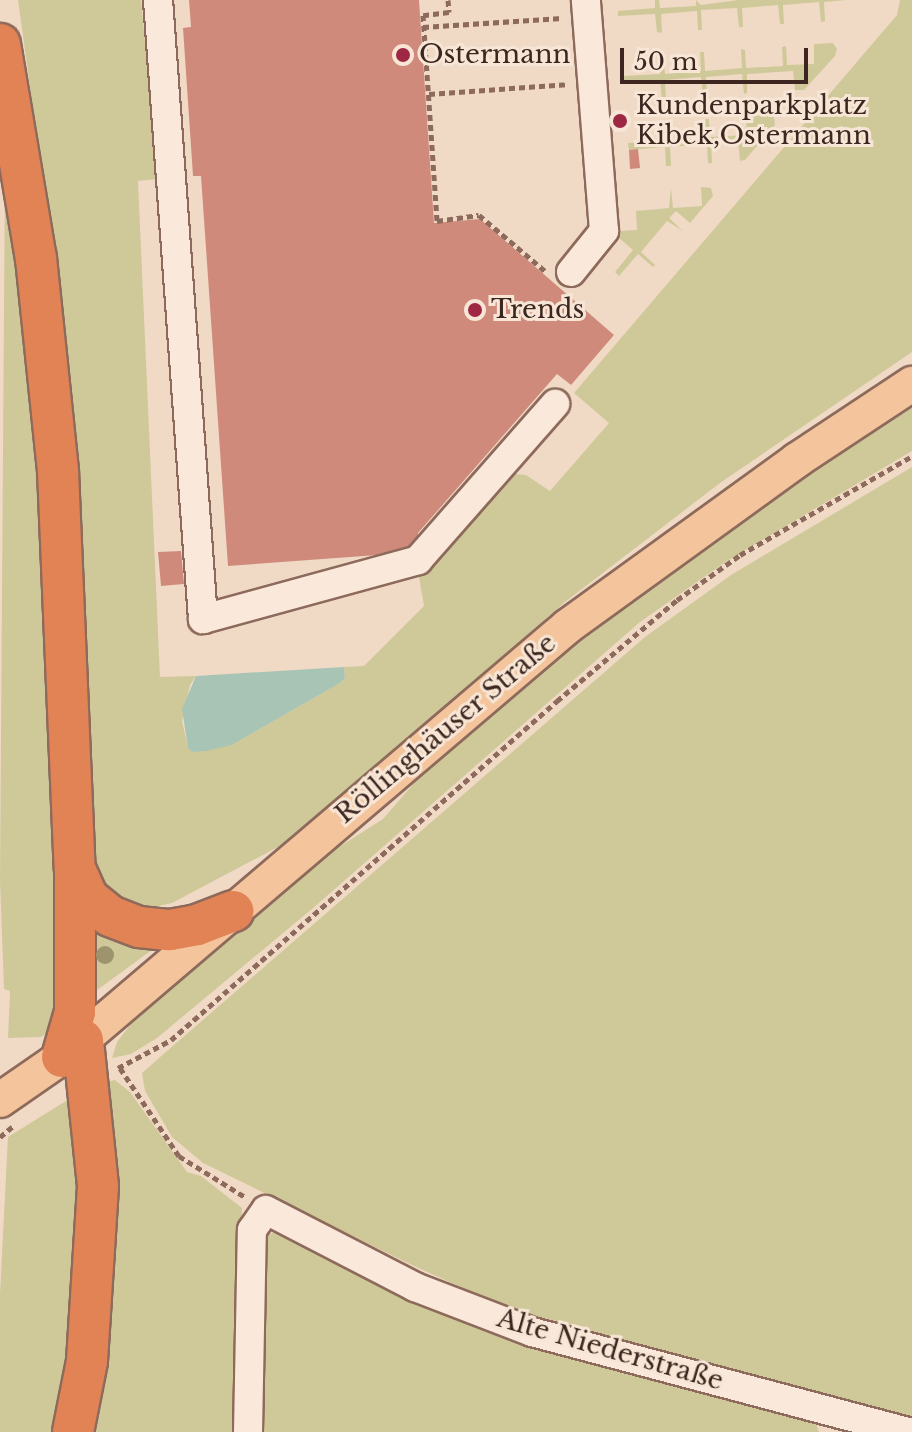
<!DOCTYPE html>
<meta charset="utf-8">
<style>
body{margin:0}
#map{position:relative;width:912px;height:1432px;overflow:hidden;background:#f0dac6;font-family:"Libre Baskerville",serif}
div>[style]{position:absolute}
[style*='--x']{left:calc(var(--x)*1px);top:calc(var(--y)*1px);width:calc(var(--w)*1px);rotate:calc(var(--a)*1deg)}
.green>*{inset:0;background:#cfc999}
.water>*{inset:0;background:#a8c4b5}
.building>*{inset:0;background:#d08a7b}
.path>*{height:5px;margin-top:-2.5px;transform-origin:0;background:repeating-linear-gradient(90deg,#8d6a5b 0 6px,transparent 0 10px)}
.roads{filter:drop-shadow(2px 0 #8d6a5b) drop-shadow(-2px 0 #8d6a5b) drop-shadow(0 2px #8d6a5b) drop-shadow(0 -2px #8d6a5b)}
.minor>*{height:28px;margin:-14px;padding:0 14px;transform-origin:14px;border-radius:14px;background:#fae9da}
.major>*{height:34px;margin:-17px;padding:0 17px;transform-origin:17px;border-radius:17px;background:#f4c59d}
.highway>*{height:40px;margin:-20px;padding:0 20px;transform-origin:20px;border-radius:20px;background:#e28355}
.trees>*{width:18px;height:18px;margin:-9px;border-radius:50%;background:#9d946d}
.dots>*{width:22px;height:22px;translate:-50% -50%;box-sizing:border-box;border:4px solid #f7e6d6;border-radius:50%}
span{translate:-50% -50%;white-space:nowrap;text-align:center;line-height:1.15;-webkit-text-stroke:6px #f7e6d6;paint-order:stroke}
.poi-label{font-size:26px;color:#3c261f}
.left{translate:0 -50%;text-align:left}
.street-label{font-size:26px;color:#3c261f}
.scale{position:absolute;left:620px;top:48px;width:188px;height:36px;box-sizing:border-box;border:4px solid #3c261f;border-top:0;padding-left:10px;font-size:24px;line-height:28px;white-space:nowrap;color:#3c261f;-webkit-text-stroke:6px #f7e6d6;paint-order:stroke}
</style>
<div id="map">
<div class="green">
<i style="clip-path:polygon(18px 0,141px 0,158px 179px,138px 181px,160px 677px,196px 676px,190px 685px,182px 721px,188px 747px,192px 752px,232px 745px,340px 683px,345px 678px,344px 667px,364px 666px,424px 606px,419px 577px,505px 473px,526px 475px,550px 491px,609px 423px,574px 393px,897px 15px,900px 0,912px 0,912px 352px,720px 483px,565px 602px,293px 839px,172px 903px,141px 910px,123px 906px,101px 881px,92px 842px,52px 245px)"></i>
<i style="clip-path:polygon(655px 0,659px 0,660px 8px,696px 6px,696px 0,701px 5px,738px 0,847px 0,824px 2px,825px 21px,821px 22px,819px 2px,783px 5px,784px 24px,780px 24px,778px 5px,742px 8px,743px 27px,739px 27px,737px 8px,701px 10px,702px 30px,698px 30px,697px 11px,661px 14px,662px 33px,657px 32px,655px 14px,618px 16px,618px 11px,655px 8px)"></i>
<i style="clip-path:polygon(833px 43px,837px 49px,835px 56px,804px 90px,795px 90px,793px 71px,747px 74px,747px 93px,744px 94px,742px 74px,706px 77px,707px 97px,703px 96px,701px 77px,665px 80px,666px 99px,662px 100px,660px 81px,623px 83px,623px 76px,660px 74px,659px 55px,663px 55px,665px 74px,701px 71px,700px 52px,704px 52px,705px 71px,742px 68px,741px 49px,745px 50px,746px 68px,783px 66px,782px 47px,786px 46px,787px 65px,814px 64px,814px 44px)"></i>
<i style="clip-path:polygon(768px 115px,774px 117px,775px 125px,745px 160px,740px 161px,738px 141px,711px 143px,712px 163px,708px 163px,707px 144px,670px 147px,671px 166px,666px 166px,665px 147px,629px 150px,628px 143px,665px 141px,663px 122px,667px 122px,669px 141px,705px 138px,704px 119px,709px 119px,710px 137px,747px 135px,746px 116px)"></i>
<i style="clip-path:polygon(5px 165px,39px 361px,64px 994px,57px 1025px,41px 1037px,8px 1038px,10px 991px,4px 989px,0 881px)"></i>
<i style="clip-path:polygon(701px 187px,711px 188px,713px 196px,690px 223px,676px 211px,669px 218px,683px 231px,667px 221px,641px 252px,655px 265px,653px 267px,638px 254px,619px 276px,615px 272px,633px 250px,619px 238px,619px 231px,637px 230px,636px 211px,669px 208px,671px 188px,673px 208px,702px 206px)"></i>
<i style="clip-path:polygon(912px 405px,912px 451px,727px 561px,640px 622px,312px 909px,157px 1038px,131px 1054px,112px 1058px,117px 1042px,134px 1020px,317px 861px,383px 819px,441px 752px,602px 619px,683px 554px)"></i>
<i style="clip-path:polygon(912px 467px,912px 1423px,567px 1335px,414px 1266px,203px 1163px,172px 1137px,145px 1091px,142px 1073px,159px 1058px,645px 637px,731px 575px)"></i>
<i style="clip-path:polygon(86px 919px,156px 947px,93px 993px)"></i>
<i style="clip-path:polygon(115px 1080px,130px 1092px,187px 1172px,201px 1176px,242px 1208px,239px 1432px,93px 1432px,112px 1154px,110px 1088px,110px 1081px)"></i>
<i style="clip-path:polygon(69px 1099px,76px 1111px,83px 1187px,61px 1432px,0 1432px,0 1294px,8px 1137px)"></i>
<i style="clip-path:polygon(280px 1229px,814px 1418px,819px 1432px,253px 1432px,261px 1239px)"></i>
</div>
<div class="water">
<i style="clip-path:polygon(344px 667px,345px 678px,340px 683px,232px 745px,206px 751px,192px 752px,188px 748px,182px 709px,196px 676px)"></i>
</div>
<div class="building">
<i style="clip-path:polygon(189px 0,419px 0,434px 223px,480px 219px,614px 335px,571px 385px,557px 374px,418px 533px,419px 552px,228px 566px,201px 176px,193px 176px,183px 28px,191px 27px)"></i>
<i style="clip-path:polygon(638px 149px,640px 168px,630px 169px,629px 150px)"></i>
<i style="clip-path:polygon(181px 551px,184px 584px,161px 586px,158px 552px)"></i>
</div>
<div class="path">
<i style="--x:448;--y:0;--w:12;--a:85"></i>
<i style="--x:449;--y:12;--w:26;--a:173"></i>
<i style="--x:423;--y:15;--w:206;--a:86.1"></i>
<i style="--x:437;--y:221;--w:42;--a:-8.1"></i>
<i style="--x:479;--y:215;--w:87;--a:40.3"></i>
<i style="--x:423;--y:27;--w:139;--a:-3.7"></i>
<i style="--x:429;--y:94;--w:138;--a:-4.1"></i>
<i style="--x:118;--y:1068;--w:60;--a:-27.8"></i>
<i style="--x:171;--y:1040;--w:514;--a:-41.29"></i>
<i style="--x:557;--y:701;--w:157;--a:-40.1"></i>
<i style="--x:677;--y:600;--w:77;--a:-35.5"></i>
<i style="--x:740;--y:555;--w:198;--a:-29.9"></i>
<i style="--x:120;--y:1068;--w:106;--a:56.2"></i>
<i style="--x:179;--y:1156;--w:78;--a:31.8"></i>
<i style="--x:0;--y:1137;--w:16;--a:-40"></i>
</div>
<div class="roads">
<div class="minor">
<i style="--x:158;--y:0;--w:621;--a:85.84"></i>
<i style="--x:203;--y:619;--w:223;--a:-15.3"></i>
<i style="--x:418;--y:560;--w:208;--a:-48.7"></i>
<i style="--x:571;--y:272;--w:53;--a:-51.2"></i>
<i style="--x:604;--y:231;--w:232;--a:-94.5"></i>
<i style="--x:248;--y:1432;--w:202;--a:-88.9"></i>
<i style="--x:252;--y:1230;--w:24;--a:-55"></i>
<i style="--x:266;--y:1210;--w:168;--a:27.3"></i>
<i style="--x:415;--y:1287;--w:125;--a:21"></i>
<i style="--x:532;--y:1332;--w:390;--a:14.9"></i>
</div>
<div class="major">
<i style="--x:0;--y:1100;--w:75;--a:-34.7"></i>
<i style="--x:62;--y:1057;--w:665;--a:-40.42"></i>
<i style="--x:568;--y:626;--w:283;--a:-35.9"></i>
<i style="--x:797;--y:460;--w:138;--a:-33.5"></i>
</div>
<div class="highway">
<i style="--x:0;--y:44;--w:217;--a:80.5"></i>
<i style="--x:36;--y:258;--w:214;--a:84.1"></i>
<i style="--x:58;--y:471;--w:398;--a:87.6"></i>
<i style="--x:75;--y:869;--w:32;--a:66"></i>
<i style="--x:88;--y:898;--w:28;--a:39"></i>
<i style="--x:110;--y:916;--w:31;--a:21"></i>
<i style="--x:139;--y:927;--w:31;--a:6"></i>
<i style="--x:170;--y:930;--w:27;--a:-10"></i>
<i style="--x:197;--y:925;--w:39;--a:-21"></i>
<i style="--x:62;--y:1057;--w:47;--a:-73.9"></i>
<i style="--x:75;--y:1012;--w:141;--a:-90"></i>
<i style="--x:73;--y:1432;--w:72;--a:-78.8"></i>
<i style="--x:87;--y:1361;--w:175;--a:-86.4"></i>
<i style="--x:98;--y:1186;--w:147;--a:-95.9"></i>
</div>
</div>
<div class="trees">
<i style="left:105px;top:955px"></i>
</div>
<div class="dots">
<i style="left:403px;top:55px;background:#9e2844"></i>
<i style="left:620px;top:121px;background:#9e2844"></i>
<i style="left:475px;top:310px;background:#9e2844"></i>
</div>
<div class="poi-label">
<span class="left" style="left:419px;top:55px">Ostermann</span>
<span class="left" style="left:636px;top:121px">Kundenparkplatz<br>Kibek,Ostermann</span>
<span class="left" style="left:491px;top:310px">Trends</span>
</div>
<div class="street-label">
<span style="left:446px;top:729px;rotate:-40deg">Röllinghäuser Straße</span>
<span style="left:610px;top:1350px;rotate:16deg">Alte Niederstraße</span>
</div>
<div class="scale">50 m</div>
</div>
